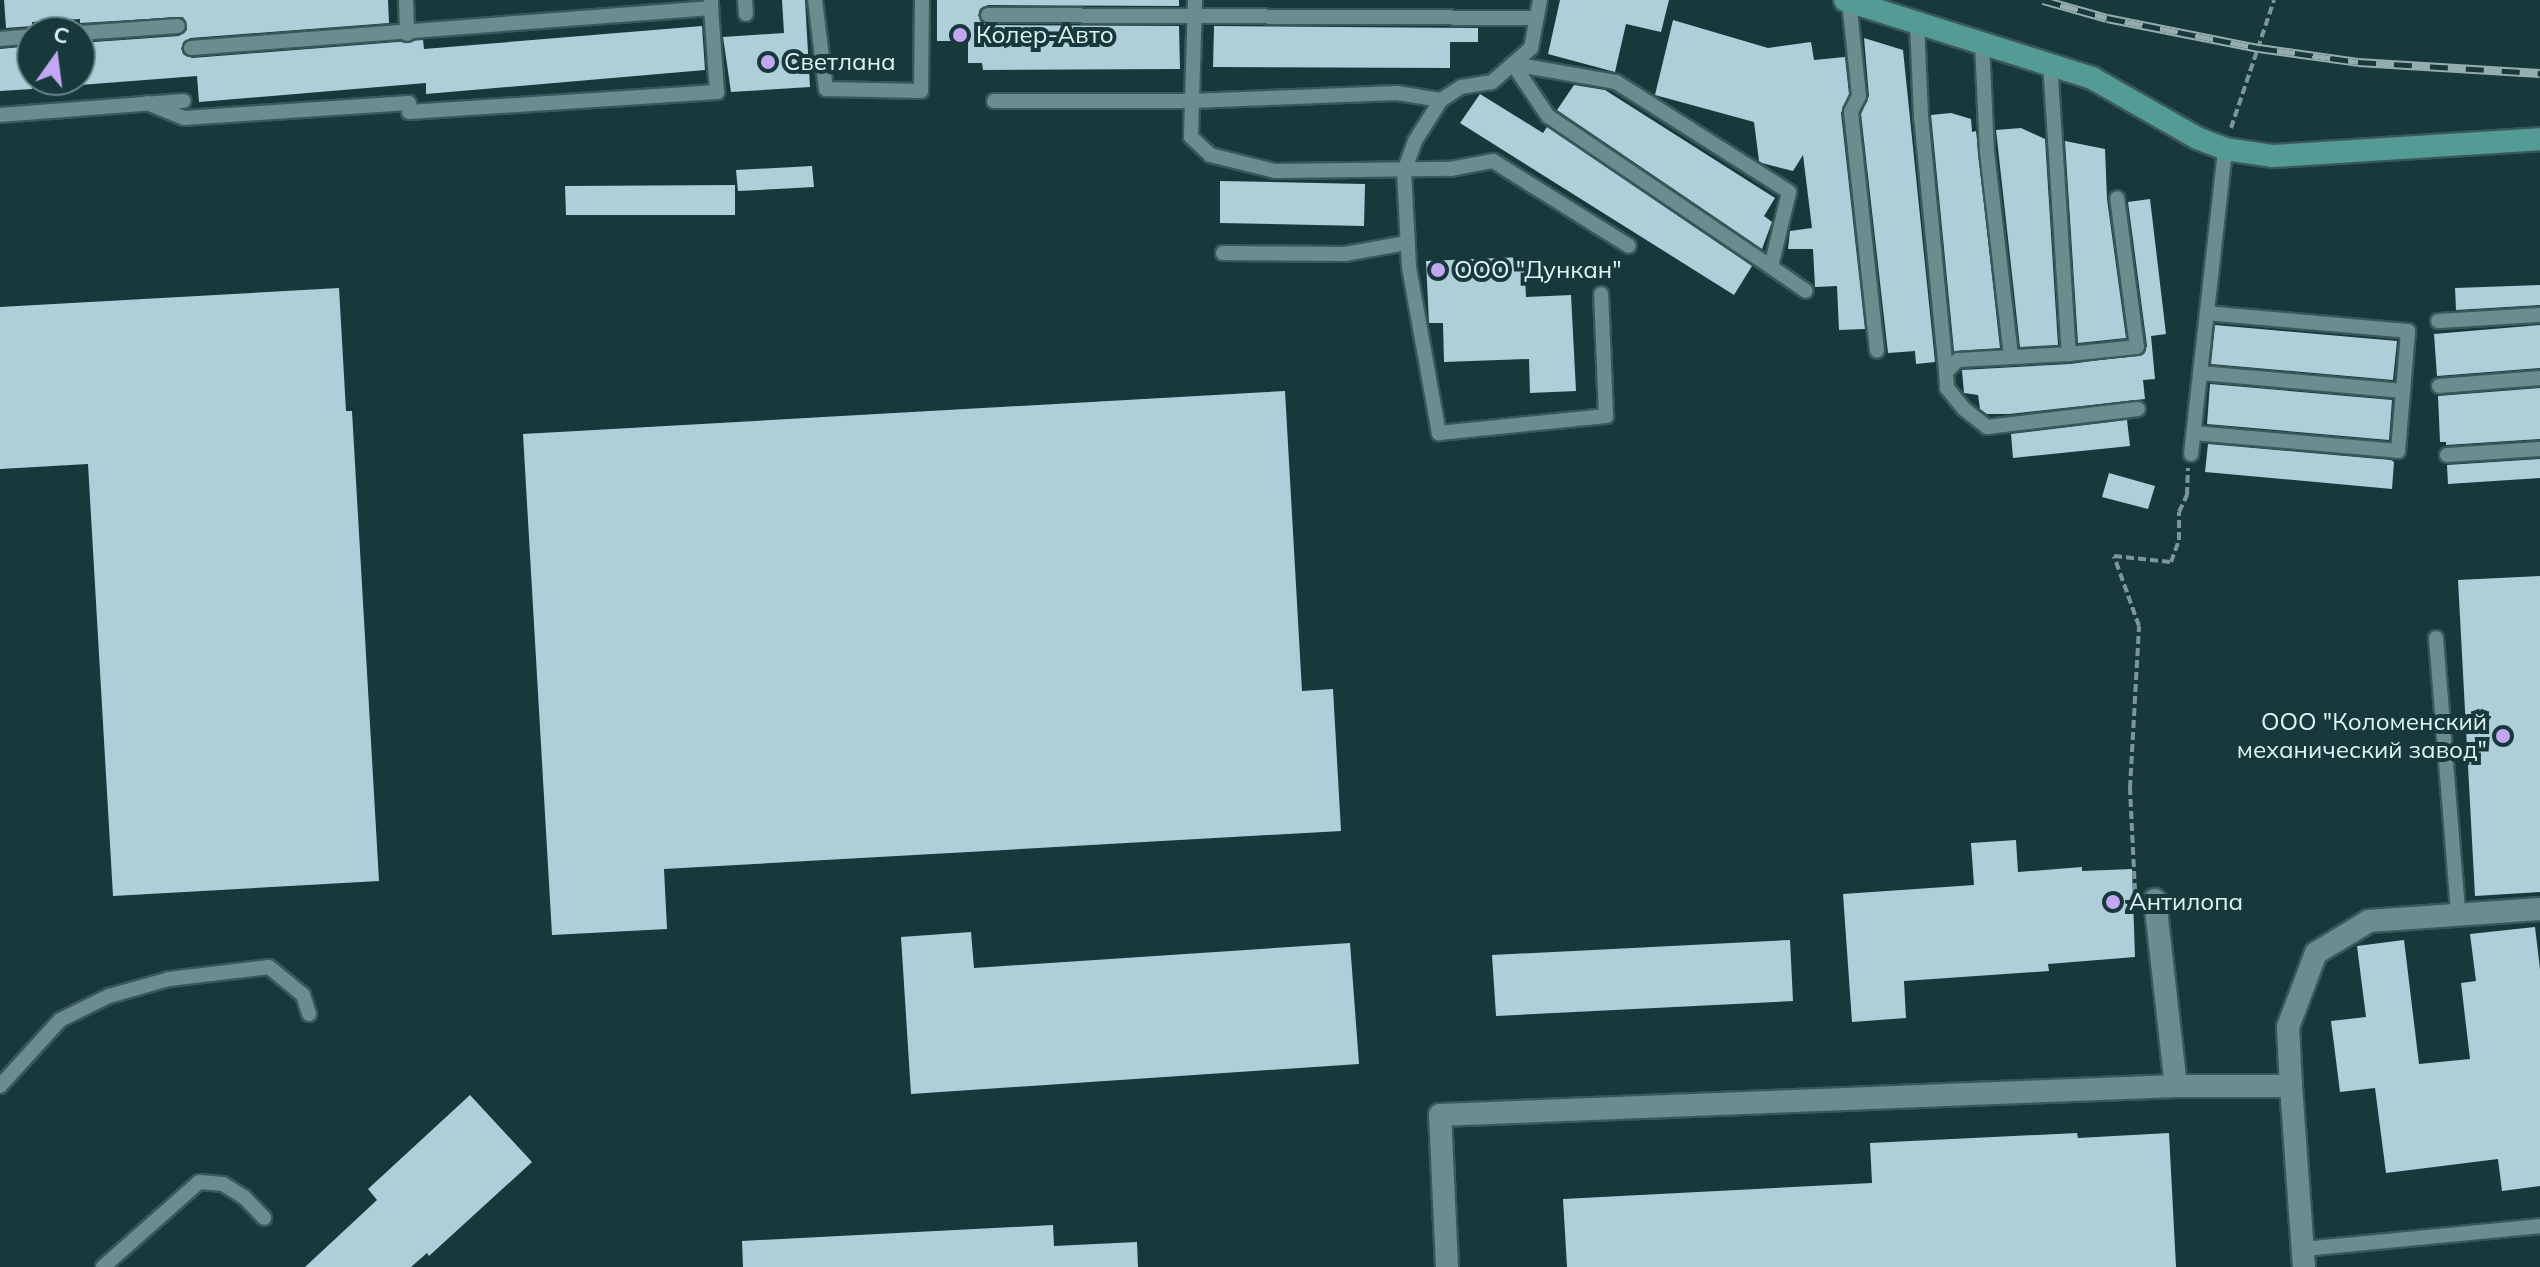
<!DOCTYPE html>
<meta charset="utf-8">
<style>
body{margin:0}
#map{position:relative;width:2540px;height:1267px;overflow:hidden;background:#18393b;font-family:Mulish,sans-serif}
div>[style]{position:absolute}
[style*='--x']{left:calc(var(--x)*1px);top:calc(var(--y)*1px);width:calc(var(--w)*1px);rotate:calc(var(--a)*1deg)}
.building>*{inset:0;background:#aecfda}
.path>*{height:4px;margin-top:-2px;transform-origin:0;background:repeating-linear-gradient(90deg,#7d9798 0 8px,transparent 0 12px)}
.roads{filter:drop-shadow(2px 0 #3a5759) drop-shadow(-2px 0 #3a5759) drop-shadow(0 2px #3a5759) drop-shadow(0 -2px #3a5759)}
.service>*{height:14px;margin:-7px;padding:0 7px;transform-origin:7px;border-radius:7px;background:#6b8d8f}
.minor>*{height:22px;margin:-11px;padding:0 11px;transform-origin:11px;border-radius:11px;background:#6b8d8f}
.secondary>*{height:22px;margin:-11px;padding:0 11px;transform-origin:11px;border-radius:11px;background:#549a95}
.rail>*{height:9px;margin-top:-4.5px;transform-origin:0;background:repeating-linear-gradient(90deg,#18393b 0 18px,#95adaf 0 36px);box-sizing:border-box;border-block:2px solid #95adaf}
.dots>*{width:22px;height:22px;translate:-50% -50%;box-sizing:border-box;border:4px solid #18393b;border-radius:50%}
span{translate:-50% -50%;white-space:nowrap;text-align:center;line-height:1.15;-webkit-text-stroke:8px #18393b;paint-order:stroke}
.poi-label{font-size:24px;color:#e1f4f5}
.left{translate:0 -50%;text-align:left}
.right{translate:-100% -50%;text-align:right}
.north{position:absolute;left:16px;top:16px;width:80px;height:80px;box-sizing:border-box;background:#18393b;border:2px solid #688485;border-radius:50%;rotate:14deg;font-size:22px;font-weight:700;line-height:32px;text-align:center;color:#e1f4f5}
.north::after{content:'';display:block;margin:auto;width:28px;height:36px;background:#c3a7f2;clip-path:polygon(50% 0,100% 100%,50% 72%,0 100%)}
</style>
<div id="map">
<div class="building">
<i style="clip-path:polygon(4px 0,388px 0,389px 23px,190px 38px,181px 48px,183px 54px,192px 58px,423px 40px,424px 49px,702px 26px,705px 70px,426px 94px,426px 83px,199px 102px,197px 76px,80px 85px,80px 43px,179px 36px,187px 30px,183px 17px,80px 23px,80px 19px,32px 22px,32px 26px,6px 28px)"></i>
<i style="clip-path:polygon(782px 0,805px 0,810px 87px,731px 92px,723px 37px,784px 33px)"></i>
<i style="clip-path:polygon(937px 0,1179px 0,1179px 6px,988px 5px,980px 9px,978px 16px,988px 25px,1179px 26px,1180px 69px,983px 70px,982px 63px,968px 63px,968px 41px,937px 41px)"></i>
<i style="clip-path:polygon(1560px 0,1669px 0,1661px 32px,1626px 24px,1615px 72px,1548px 54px)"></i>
<i style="clip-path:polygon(1673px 20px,1768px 48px,1811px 42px,1814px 60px,1845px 57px,1849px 94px,1841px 113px,1865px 329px,1839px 330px,1837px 286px,1815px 287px,1813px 249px,1788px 249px,1790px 231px,1812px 228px,1803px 155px,1793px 171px,1762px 163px,1759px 161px,1754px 122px,1655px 95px)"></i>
<i style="clip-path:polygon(1214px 26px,1478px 28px,1478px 42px,1450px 42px,1450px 68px,1213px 67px)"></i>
<i style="clip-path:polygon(1864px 38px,1903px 50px,1935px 362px,1916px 364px,1915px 351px,1888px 353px,1861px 114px,1869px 96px)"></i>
<i style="clip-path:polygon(32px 46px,32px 89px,0 91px,0 49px)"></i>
<i style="clip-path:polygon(1574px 85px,1605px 90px,1775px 198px,1764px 216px,1772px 222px,1762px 249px,1557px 110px)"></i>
<i style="clip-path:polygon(1480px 94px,1543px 133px,1547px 127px,1752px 266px,1734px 295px,1460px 123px)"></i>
<i style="clip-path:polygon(1951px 113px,1971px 119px,1972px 132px,1976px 131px,2000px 348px,1954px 351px,1931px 115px)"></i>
<i style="clip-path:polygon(2021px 128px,2045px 139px,2058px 345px,2020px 347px,1996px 130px)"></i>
<i style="clip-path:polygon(2065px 141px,2105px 149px,2107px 199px,2126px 338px,2078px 343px)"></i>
<i style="clip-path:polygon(812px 166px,814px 187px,738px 191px,736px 170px)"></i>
<i style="clip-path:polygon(1220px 181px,1365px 184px,1364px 226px,1220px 223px)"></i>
<i style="clip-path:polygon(735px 185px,735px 215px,566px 215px,565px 186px)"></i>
<i style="clip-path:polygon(2150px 199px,2166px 334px,2151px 336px,2155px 379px,2143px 380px,2145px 399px,2009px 414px,1987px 414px,1980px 409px,1978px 395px,1964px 393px,1962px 370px,2070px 364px,2144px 354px,2147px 346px,2128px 202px)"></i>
<i style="clip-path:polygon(1524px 257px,1526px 297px,1571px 295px,1576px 391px,1530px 393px,1529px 359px,1444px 362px,1443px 323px,1429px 323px,1426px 261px)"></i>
<i style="clip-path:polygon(2540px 285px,2540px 305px,2456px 310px,2455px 288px)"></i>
<i style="clip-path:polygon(339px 288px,346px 411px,352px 411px,379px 881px,113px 896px,88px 464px,0 469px,0 307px)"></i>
<i style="clip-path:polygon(2215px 325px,2397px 341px,2393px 380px,2211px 364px)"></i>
<i style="clip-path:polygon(2540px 325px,2540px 368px,2437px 376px,2434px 334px)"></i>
<i style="clip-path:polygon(2210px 384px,2392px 400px,2389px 440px,2207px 424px)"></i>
<i style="clip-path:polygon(2540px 388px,2540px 439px,2446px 445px,2446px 442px,2440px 442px,2438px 396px)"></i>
<i style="clip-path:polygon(1285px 391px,1302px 691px,1333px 689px,1341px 831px,664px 869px,667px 929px,552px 935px,523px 434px)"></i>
<i style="clip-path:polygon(2127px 420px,2130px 446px,2013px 458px,2011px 434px)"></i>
<i style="clip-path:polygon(2208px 444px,2391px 460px,2394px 462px,2392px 489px,2205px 472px)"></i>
<i style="clip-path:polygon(2540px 459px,2540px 478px,2448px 484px,2447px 465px)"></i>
<i style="clip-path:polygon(2109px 473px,2155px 486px,2148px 509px,2102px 497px)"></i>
<i style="clip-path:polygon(2540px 576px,2540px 892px,2475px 896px,2458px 580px)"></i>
<i style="clip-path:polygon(2016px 840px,2018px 872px,2082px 867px,2082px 871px,2132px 869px,2135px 957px,2048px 964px,2049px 971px,1904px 981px,1906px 1018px,1852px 1022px,1843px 894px,1974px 885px,1971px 843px)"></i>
<i style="clip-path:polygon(2535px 927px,2540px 969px,2540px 1186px,2502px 1191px,2498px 1159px,2386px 1173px,2375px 1088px,2340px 1092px,2331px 1021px,2366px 1017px,2357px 946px,2404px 940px,2419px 1064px,2470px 1059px,2461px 983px,2476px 981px,2470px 934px)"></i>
<i style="clip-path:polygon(971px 932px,974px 968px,1350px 943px,1359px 1064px,911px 1094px,901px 937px)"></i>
<i style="clip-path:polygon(1790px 940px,1793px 1001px,1496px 1016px,1492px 955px)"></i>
<i style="clip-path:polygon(470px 1095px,532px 1162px,429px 1256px,427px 1253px,411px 1267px,305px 1267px,377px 1200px,368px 1189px)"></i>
<i style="clip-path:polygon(2077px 1133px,2078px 1138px,2169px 1133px,2176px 1267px,1567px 1267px,1563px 1199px,1872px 1183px,1870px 1143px)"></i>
<i style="clip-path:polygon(1053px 1225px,1054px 1246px,1137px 1242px,1138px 1267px,743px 1267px,742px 1241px)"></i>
</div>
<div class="path">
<i style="--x:2231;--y:128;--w:135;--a:-71.4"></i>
<i style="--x:2135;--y:891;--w:103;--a:-92.8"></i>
<i style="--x:2130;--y:788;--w:162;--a:-86.8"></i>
<i style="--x:2139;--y:626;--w:74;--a:-109.7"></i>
<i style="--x:2114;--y:556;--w:57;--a:6"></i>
<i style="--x:2171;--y:562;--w:23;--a:-70"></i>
<i style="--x:2179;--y:540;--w:28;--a:-90"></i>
<i style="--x:2179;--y:512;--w:19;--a:-65"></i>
<i style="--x:2187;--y:495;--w:27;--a:-88"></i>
</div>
<div class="roads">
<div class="service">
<i style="--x:406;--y:0;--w:34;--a:88"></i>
<i style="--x:745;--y:0;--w:14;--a:86"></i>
<i style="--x:815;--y:0;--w:90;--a:83"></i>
<i style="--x:826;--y:89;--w:95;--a:1.2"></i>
<i style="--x:921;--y:91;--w:91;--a:-89.4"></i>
<i style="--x:1195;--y:0;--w:137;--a:91.7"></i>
<i style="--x:1191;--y:137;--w:26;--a:43"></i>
<i style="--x:1210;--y:155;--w:67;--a:13.8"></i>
<i style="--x:1275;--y:171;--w:175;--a:-0.7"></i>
<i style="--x:1450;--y:169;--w:44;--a:-10.5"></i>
<i style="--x:1493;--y:161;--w:160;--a:32"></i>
<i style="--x:1540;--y:0;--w:49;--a:100.6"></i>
<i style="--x:1531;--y:48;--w:52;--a:138.9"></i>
<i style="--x:1492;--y:82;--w:31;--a:171"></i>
<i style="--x:1461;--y:87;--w:24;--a:147"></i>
<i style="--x:1441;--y:100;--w:49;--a:122.4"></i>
<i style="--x:1415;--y:141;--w:32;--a:110"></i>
<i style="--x:1404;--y:171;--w:96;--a:87"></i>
<i style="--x:1409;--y:267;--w:169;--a:79.8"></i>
<i style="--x:1439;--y:433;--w:168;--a:-5.8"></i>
<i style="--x:1606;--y:416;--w:122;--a:-92.3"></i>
<i style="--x:1849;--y:1;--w:96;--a:84"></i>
<i style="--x:1859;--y:96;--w:18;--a:117"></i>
<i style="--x:1851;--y:112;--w:240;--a:83.8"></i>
<i style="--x:988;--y:15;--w:547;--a:0.31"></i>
<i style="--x:1917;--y:24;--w:92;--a:87.5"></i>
<i style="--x:1921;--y:116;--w:257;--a:84.4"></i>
<i style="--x:80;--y:33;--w:98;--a:-4.1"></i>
<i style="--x:0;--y:39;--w:32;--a:-5"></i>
<i style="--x:1982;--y:43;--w:109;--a:87.4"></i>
<i style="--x:1987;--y:152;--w:206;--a:83.3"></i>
<i style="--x:191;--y:48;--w:522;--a:-4.4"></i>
<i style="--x:711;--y:8;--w:8;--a:-90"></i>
<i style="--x:2050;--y:63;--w:292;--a:86.3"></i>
<i style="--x:2069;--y:354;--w:68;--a:-5.9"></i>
<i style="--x:2137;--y:347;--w:150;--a:-97.6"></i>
<i style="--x:1513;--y:64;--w:105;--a:9.9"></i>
<i style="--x:1616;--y:82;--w:205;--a:32.4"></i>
<i style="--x:1789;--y:192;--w:77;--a:103.5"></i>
<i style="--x:1771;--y:267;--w:42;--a:34.4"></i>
<i style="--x:1513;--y:64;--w:63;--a:56.1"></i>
<i style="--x:1548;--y:116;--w:269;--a:34.1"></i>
<i style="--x:994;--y:101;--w:197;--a:0"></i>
<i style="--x:1191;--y:101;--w:206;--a:-2.2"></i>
<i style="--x:1397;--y:93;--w:45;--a:9"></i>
<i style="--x:147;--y:103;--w:40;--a:22"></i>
<i style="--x:184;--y:118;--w:225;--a:-3.8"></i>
<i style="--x:409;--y:103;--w:9;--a:90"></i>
<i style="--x:409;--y:112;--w:309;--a:-3.7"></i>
<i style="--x:717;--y:92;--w:84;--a:-94.1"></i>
<i style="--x:0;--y:115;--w:184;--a:-4.4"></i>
<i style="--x:1223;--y:253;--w:122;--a:0.5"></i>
<i style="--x:1345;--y:254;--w:63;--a:-10.1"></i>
<i style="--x:2438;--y:321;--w:102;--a:-3.4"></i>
<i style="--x:2069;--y:354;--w:111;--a:176.9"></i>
<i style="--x:1958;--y:360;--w:17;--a:135"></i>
<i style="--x:1946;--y:372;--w:16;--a:86"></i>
<i style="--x:1947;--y:388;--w:27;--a:51"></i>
<i style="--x:1964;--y:409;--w:29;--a:38"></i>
<i style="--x:1987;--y:427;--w:152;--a:-6.8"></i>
<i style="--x:2201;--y:373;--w:203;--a:5.1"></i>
<i style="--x:2439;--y:386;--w:101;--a:-4.5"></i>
<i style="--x:2194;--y:433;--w:205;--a:5"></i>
<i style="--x:2398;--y:451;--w:120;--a:-85.2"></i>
<i style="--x:2408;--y:331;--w:202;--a:-174.9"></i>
<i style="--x:2191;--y:454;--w:307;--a:-83.6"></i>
<i style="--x:2447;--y:455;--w:93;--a:-3.7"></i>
<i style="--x:2436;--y:638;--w:276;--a:85.4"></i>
<i style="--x:0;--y:1086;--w:89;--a:-47.7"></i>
<i style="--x:60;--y:1020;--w:55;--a:-26.1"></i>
<i style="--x:109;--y:996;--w:62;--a:-15.8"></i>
<i style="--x:169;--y:979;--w:101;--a:-6.8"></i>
<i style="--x:269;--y:967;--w:44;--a:39.5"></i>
<i style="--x:303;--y:995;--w:20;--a:72"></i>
<i style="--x:2303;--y:1249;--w:238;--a:-5.5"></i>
<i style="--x:103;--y:1267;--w:128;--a:-41.5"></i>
<i style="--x:199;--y:1182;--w:24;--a:5"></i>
<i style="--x:223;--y:1184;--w:25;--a:32"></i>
<i style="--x:244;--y:1197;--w:29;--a:46"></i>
</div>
<div class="minor">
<i style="--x:2155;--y:900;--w:187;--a:83.6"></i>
<i style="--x:2291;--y:1086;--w:59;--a:-92.9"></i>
<i style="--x:2288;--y:1027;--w:79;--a:-69.3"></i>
<i style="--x:2316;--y:953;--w:62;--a:-31.1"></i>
<i style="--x:2369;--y:921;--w:171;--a:-4"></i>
<i style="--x:1447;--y:1267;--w:152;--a:-92.6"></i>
<i style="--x:1440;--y:1115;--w:737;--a:-2.26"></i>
<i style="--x:2176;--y:1086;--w:115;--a:0"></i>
<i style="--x:2291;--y:1086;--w:181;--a:85.9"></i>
</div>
<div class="secondary">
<i style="--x:1845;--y:0;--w:259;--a:17.5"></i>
<i style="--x:2092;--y:78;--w:121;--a:29.7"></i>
<i style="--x:2197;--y:138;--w:30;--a:21"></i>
<i style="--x:2225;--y:149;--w:49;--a:8.3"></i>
<i style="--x:2273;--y:156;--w:268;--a:-3.6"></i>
</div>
</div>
<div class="rail">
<i style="--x:2043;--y:0;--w:66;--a:15.7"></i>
<i style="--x:2107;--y:18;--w:155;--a:11.2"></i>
<i style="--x:2259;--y:48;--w:100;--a:8"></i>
<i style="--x:2358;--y:62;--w:182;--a:3.5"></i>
</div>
<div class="dots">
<i style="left:960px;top:35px;background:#c3a7f2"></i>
<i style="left:768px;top:62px;background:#c3a7f2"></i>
<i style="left:1438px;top:270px;background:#c3a7f2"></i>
<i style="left:2503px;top:736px;background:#c3a7f2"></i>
<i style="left:2113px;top:902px;background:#c3a7f2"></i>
</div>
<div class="poi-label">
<span class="left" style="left:976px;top:35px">Колер-Авто</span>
<span class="left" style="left:784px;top:62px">Светлана</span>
<span class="left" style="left:1454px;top:270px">ООО "Дункан"</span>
<span class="right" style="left:2487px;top:736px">ООО "Коломенский<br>механический завод"</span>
<span class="left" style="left:2129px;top:902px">Aнтилопа</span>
</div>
<div class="north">С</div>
</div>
